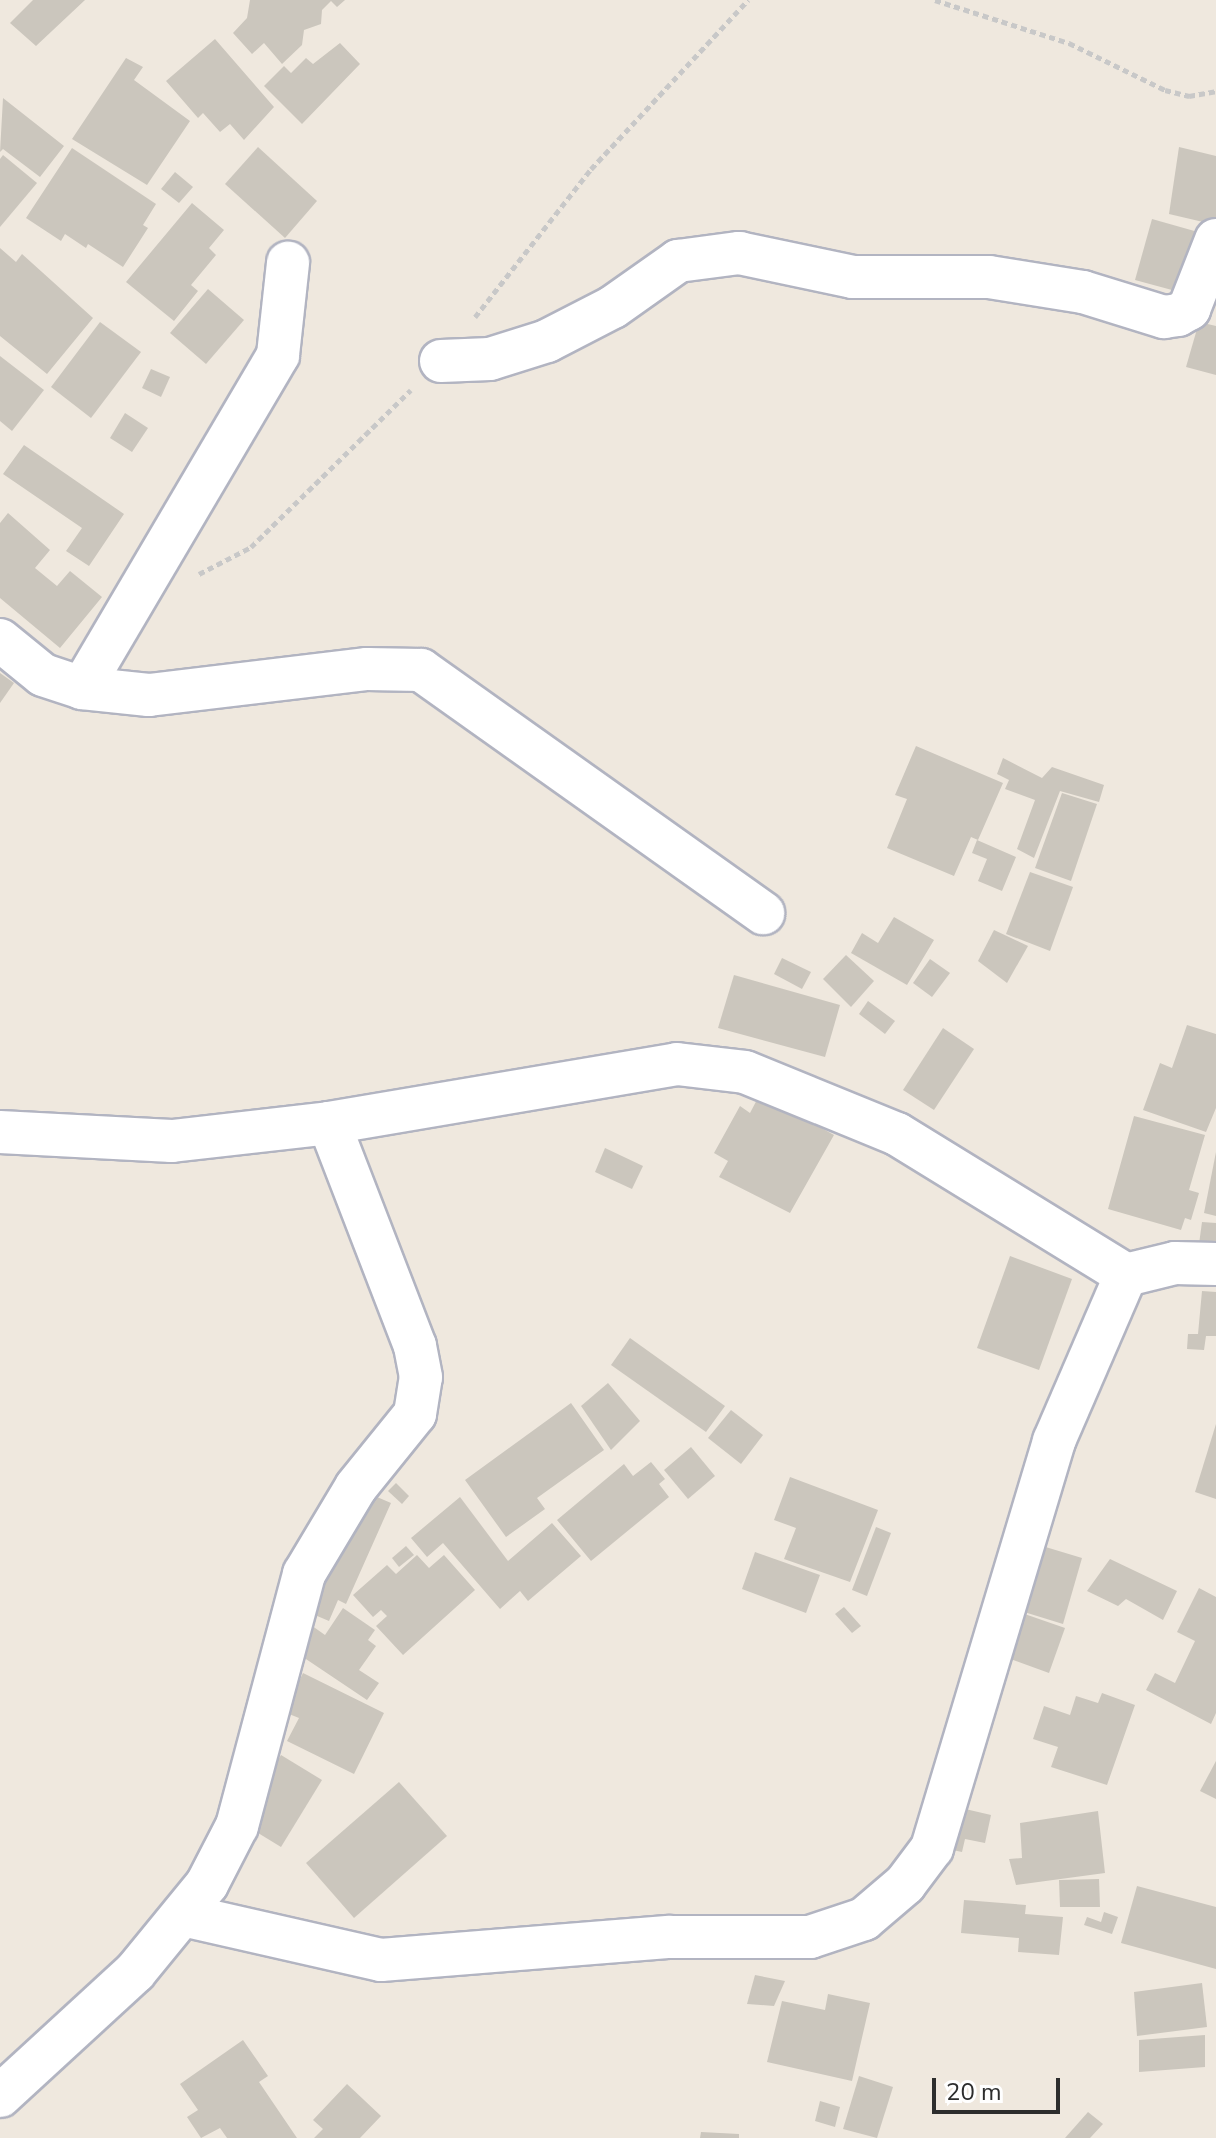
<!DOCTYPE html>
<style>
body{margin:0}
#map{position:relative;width:1216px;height:2138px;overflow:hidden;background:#efe8de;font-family:"Nunito Sans",sans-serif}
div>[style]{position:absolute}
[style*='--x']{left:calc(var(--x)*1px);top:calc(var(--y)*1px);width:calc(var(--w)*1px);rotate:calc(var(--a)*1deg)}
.building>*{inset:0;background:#cbc6bd}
.path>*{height:5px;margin-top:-2.5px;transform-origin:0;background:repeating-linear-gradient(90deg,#c8c8c8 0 6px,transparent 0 10px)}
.roads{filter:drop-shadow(2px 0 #b2b4c1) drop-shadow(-2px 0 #b2b4c1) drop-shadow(0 2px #b2b4c1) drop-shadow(0 -2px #b2b4c1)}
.street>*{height:42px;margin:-21px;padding:0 21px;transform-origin:21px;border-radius:21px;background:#fff}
span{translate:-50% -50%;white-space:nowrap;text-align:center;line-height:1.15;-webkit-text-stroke:7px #fff;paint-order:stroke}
.scale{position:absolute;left:932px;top:2078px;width:128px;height:36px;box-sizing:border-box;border:4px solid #2d2d2d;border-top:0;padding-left:10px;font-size:24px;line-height:28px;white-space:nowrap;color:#2d2d2d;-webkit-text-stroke:6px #fff;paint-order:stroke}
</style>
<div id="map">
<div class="building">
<i style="clip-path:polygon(33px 0,96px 0,85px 0,36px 46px,10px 23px)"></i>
<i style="clip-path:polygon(250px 0,345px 0,337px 7px,331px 1px,322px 10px,321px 24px,304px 30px,302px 45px,282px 64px,264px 43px,252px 54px,233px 33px,247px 18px)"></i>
<i style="clip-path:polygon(215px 39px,274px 107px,244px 140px,230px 124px,220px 132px,203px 113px,198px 118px,166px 81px)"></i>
<i style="clip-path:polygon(340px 43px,360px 64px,302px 124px,264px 86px,284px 66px,291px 73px,306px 58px,313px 64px)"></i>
<i style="clip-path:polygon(126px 58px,143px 67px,134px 80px,190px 121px,147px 185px,72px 139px)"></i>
<i style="clip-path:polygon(3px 98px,64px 146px,40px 177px,3px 149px,0 152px)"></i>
<i style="clip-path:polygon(258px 147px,317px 201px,285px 238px,225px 184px)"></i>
<i style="clip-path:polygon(1179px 147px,1216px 156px,1216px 225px,1169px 214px)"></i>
<i style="clip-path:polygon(72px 148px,156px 204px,143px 225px,148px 228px,123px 267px,88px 244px,86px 248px,65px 234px,61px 241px,26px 218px)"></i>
<i style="clip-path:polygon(3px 155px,37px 183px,0 227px,0 159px)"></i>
<i style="clip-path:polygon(175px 172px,193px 187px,179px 203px,161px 189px)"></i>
<i style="clip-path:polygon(192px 203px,224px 230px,209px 248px,216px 255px,191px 285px,198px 291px,174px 321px,126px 282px)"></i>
<i style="clip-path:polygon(1152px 219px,1205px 234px,1183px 293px,1135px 280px)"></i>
<i style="clip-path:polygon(0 248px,16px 262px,22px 254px,93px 318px,47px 374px,0 336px)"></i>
<i style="clip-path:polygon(208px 289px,244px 320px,206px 364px,170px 333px)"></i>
<i style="clip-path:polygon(100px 322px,141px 352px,91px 418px,51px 387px)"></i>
<i style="clip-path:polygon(1199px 322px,1216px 326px,1216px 375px,1186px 367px)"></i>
<i style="clip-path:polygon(0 356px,44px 390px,12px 431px,0 421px)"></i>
<i style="clip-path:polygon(151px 369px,170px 377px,161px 397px,142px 388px)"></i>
<i style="clip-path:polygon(125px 413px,148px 428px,132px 452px,110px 438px)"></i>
<i style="clip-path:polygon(24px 445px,124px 514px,89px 566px,66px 551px,82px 528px,3px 474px)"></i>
<i style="clip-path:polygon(8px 513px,50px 550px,35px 568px,57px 586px,70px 571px,102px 597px,60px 648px,0 598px,0 523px)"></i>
<i style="clip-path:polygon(0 673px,14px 683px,0 703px)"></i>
<i style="clip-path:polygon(916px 746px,1003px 783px,978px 840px,971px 837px,954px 876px,887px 848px,907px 799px,895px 795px)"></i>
<i style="clip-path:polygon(1003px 758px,1042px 778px,1052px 767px,1104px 785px,1099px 802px,1060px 791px,1034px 858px,1017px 849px,1035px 800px,1005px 789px,1009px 780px,997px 774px)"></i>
<i style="clip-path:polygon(1062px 793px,1097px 804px,1071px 881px,1035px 868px)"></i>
<i style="clip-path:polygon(977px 840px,1016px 857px,1002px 891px,978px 881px,987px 859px,972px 853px)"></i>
<i style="clip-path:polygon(1030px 872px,1073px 887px,1050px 951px,1006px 934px)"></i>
<i style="clip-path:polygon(894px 917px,934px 940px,907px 985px,851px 953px,862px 933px,878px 943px)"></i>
<i style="clip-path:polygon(994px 930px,1028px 946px,1007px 983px,978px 961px)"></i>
<i style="clip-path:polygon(846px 955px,874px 981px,851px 1007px,823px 979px)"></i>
<i style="clip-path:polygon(782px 958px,811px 972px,802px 989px,774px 974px)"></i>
<i style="clip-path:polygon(930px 959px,950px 973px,932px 997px,913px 983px)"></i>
<i style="clip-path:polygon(734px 975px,840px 1005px,825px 1057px,718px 1028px)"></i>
<i style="clip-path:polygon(868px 1001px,895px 1021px,885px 1034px,859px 1014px)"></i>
<i style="clip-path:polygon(1187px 1025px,1216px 1034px,1216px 1108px,1206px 1132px,1143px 1110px,1160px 1063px,1172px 1068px)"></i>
<i style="clip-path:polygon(943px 1028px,974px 1049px,934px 1110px,903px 1090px)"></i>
<i style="clip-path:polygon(760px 1094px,834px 1135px,790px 1213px,719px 1177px,728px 1161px,714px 1153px,740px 1106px,750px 1113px)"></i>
<i style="clip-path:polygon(1134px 1116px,1205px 1135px,1189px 1190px,1199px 1193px,1191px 1220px,1185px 1218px,1181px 1230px,1108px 1209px)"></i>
<i style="clip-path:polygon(605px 1148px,643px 1166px,632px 1189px,595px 1172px)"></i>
<i style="clip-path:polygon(1216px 1152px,1216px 1216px,1204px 1213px)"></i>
<i style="clip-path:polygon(1202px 1222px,1216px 1223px,1216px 1246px,1199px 1244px)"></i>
<i style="clip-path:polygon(1010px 1256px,1072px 1279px,1039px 1370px,977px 1348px)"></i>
<i style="clip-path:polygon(1202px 1291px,1216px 1292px,1216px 1336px,1206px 1336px,1204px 1350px,1187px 1349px,1188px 1334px,1198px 1334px)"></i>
<i style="clip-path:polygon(630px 1338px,725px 1406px,706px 1432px,611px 1365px)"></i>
<i style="clip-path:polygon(608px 1383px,640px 1421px,611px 1450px,581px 1406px)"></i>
<i style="clip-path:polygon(571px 1403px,604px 1450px,537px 1498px,545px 1509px,506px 1537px,465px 1480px)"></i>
<i style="clip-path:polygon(731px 1410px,763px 1435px,741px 1464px,708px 1438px)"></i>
<i style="clip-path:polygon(1216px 1424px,1216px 1499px,1195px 1492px)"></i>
<i style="clip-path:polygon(691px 1447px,715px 1476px,688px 1499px,664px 1470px)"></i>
<i style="clip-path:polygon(651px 1462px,665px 1479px,659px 1484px,669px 1497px,591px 1561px,557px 1520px,624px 1464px,633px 1476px)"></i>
<i style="clip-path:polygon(790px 1477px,878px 1510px,850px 1582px,784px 1559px,796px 1528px,774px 1520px)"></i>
<i style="clip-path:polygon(396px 1483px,409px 1496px,402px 1504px,388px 1491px)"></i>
<i style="clip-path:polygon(356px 1488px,391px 1503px,346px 1604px,338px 1600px,329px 1621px,303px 1610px)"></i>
<i style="clip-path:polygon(460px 1497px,508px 1561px,552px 1523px,581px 1556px,528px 1601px,520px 1591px,500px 1609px,443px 1543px,427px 1557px,411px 1538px)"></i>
<i style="clip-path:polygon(876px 1527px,891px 1533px,867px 1596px,852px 1590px)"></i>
<i style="clip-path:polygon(1029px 1542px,1082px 1558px,1063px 1624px,1008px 1607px)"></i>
<i style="clip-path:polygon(406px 1546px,414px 1555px,399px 1567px,392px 1558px)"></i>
<i style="clip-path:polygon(755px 1552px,820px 1575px,806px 1613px,742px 1589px)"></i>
<i style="clip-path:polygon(417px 1555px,429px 1568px,444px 1555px,475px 1590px,403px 1655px,376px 1626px,387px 1616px,381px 1610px,373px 1617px,353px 1595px,387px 1565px,396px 1574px)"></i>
<i style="clip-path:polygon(1110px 1559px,1177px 1591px,1163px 1620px,1126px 1599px,1118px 1606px,1087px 1591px)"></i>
<i style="clip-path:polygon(1199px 1588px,1216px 1597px,1216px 1713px,1211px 1724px,1146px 1690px,1155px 1673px,1175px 1683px,1195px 1641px,1177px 1632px)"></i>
<i style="clip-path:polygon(844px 1607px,861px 1626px,852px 1633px,835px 1614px)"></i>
<i style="clip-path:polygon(343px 1608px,375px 1630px,368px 1640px,376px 1646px,359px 1670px,379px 1683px,367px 1700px,291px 1649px,308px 1623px,325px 1635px)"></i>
<i style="clip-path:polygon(1010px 1609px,1065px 1628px,1049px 1673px,994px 1653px)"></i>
<i style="clip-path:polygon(303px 1673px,384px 1713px,354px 1774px,287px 1741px,299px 1718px,284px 1712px)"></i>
<i style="clip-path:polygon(1102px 1693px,1135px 1705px,1107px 1785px,1051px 1767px,1058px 1747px,1033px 1739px,1044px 1706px,1070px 1715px,1076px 1696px,1098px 1703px)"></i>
<i style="clip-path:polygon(281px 1755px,322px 1780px,281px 1847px,240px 1822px)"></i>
<i style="clip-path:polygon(1216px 1761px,1216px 1799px,1200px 1791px)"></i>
<i style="clip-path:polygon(399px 1782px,447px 1836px,354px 1918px,306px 1863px)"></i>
<i style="clip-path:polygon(961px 1808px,991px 1815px,985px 1843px,965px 1839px,962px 1852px,943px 1848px)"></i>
<i style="clip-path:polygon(1098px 1811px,1105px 1873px,1016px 1885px,1009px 1859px,1022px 1858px,1020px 1823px)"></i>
<i style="clip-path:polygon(1099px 1879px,1100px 1907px,1060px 1907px,1059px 1880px)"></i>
<i style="clip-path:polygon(1137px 1886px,1216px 1907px,1216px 1969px,1121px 1943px)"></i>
<i style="clip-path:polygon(964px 1900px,1026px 1905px,1025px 1914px,1063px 1917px,1059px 1955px,1018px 1952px,1019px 1938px,961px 1933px)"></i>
<i style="clip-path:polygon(1104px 1912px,1118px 1917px,1112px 1934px,1084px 1925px,1087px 1917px,1101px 1922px)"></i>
<i style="clip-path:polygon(755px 1975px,785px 1981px,774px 2006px,747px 2004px)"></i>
<i style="clip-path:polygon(1202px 1983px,1207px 2027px,1137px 2036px,1134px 1992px)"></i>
<i style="clip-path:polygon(828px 1994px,870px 2003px,852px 2081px,767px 2062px,782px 2001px,825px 2010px)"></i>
<i style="clip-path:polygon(1205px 2035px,1205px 2067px,1139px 2072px,1139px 2040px)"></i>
<i style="clip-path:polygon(243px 2040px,268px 2076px,259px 2082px,297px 2138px,227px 2138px,220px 2128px,201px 2138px,187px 2117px,198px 2110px,180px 2084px)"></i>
<i style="clip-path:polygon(859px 2076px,893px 2087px,877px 2138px,843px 2129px)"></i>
<i style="clip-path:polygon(347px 2084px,381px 2116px,360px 2138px,314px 2138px,323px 2129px,313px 2120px)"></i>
<i style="clip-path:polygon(820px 2101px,840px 2107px,835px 2127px,815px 2121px)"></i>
<i style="clip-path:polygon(1088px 2112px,1103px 2124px,1090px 2138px,1065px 2138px)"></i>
<i style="clip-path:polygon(701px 2132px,739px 2134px,739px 2138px,700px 2138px)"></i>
</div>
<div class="path">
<i style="--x:935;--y:0;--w:141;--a:17.8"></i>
<i style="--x:1069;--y:43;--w:107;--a:26.1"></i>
<i style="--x:1165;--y:90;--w:25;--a:14"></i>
<i style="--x:1189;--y:96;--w:27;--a:-10"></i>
<i style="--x:475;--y:317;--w:188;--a:-51.9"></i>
<i style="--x:591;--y:169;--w:231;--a:-47.1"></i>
<i style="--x:199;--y:574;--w:59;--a:-27.4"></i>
<i style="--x:251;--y:547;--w:224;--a:-44.5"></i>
</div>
<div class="roads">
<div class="street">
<i style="--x:441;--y:361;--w:49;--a:-2.3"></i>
<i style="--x:490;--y:359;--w:60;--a:-17.5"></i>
<i style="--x:547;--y:341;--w:74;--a:-27.3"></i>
<i style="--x:613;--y:307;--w:80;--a:-35.3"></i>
<i style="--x:678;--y:261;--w:62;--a:-7.5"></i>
<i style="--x:739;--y:253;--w:116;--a:11.9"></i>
<i style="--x:853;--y:277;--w:136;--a:0"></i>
<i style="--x:989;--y:277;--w:95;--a:9.1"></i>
<i style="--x:1083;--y:292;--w:85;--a:17.2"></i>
<i style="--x:1164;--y:317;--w:14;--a:-8"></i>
<i style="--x:1178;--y:315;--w:13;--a:-29"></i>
<i style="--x:1189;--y:309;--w:74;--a:-68.6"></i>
<i style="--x:0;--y:640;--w:55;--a:39.1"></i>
<i style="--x:43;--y:675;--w:41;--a:18.4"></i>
<i style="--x:82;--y:688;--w:67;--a:6"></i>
<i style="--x:149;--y:695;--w:220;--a:-6.8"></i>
<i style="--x:367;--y:669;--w:54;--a:1.1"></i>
<i style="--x:421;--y:670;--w:420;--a:35.4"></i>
<i style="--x:82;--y:688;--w:386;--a:-59.5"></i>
<i style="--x:278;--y:355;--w:93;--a:-83.8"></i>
<i style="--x:0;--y:1132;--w:172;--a:3"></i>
<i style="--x:172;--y:1141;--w:158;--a:-6.5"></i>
<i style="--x:329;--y:1123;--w:353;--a:-9.6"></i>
<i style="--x:677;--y:1064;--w:68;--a:6.7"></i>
<i style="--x:745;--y:1072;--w:164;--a:22.2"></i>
<i style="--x:897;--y:1134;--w:269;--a:31.6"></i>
<i style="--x:1126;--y:1275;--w:50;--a:-13.8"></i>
<i style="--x:1175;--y:1263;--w:41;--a:1.4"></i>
<i style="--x:183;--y:1915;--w:203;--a:12.8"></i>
<i style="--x:381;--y:1960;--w:290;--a:-4.6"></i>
<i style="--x:670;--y:1937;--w:140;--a:0"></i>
<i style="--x:810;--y:1937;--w:57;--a:-18.4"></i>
<i style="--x:864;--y:1919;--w:54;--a:-40.5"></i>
<i style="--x:905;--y:1884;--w:45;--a:-53.1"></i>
<i style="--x:932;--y:1848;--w:425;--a:-73.3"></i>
<i style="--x:1054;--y:1441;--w:181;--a:-66.6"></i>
<i style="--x:0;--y:2096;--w:183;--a:-42.6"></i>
<i style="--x:135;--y:1972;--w:114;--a:-50.7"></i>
<i style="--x:207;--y:1884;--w:65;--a:-62.7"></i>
<i style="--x:237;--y:1826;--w:261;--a:-75.1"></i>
<i style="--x:304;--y:1574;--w:101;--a:-59.1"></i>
<i style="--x:356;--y:1487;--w:94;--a:-51.1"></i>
<i style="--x:415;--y:1414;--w:37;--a:-81"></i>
<i style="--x:421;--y:1377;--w:32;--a:-101"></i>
<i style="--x:415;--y:1346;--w:239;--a:-111.1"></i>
</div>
</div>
<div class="scale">20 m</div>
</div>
